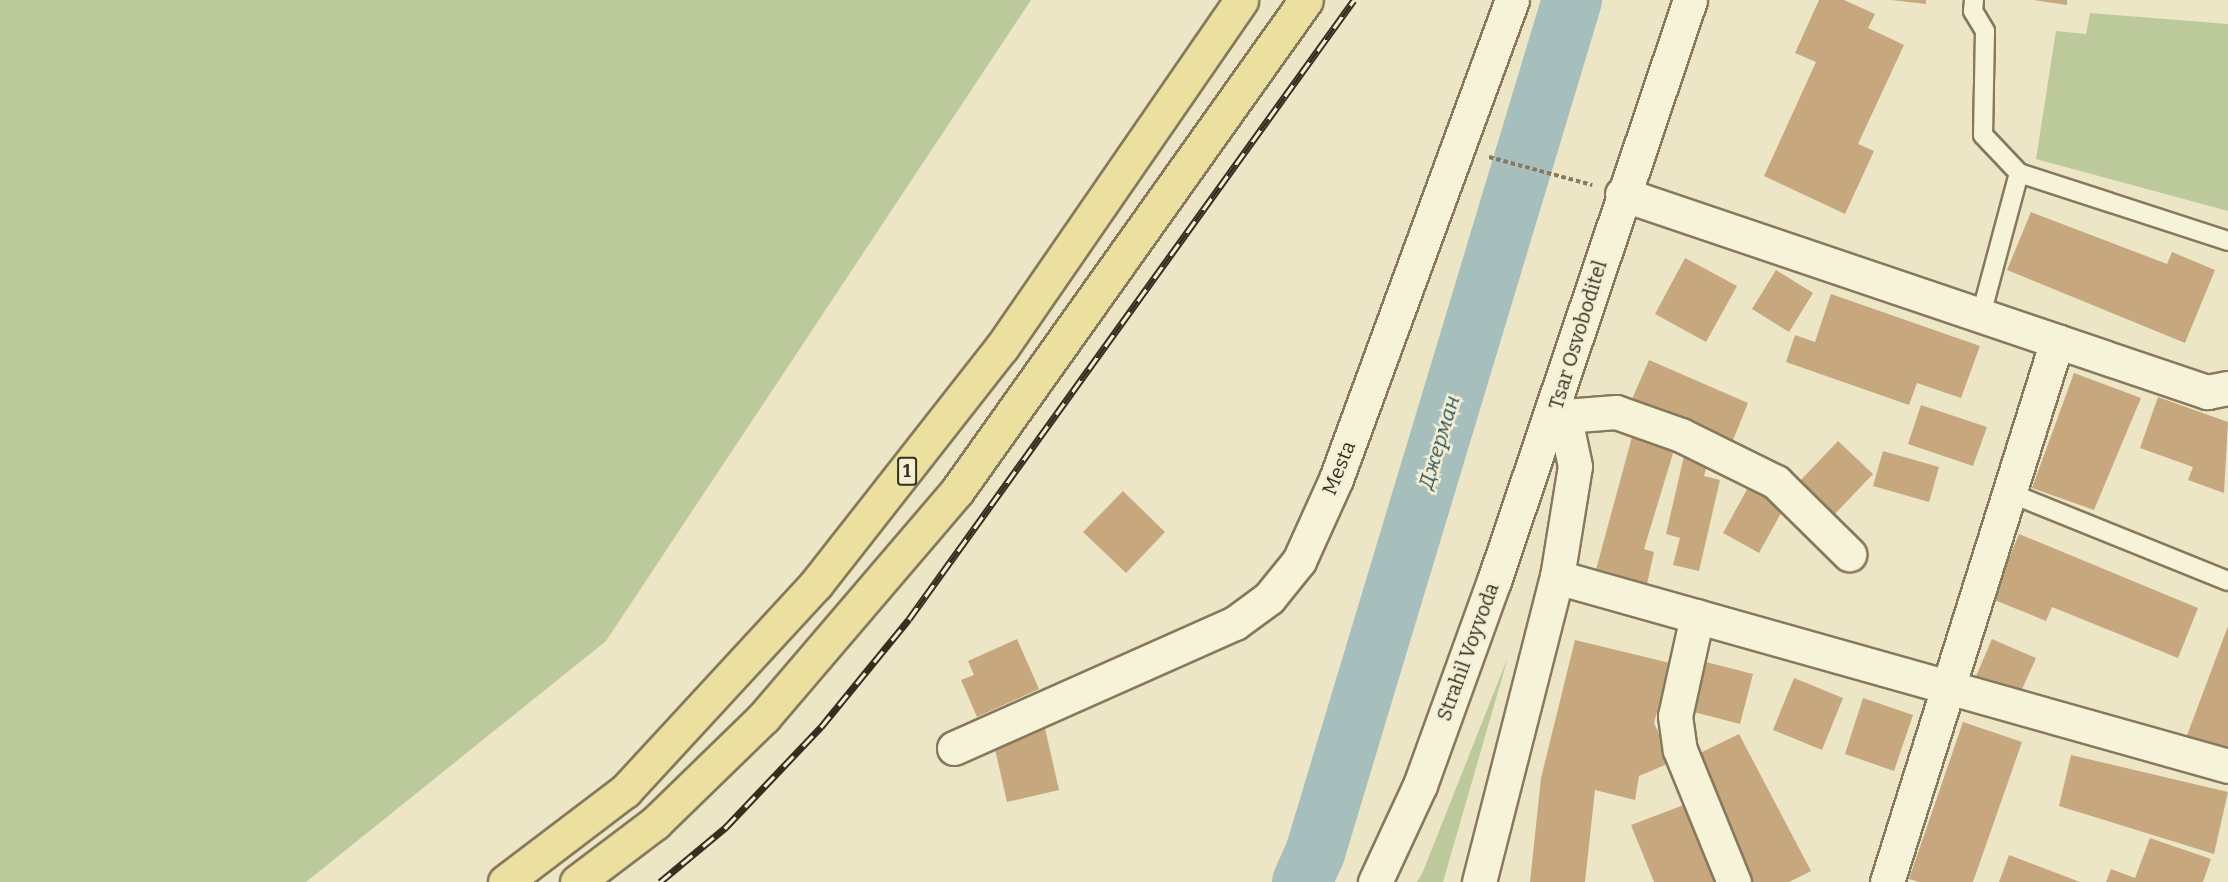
<!DOCTYPE html>
<meta charset="utf-8">
<style>
body{margin:0}
#map{position:relative;width:2228px;height:882px;overflow:hidden;background:#ece6c6;font-family:Bitter,serif}
div>[style]{position:absolute}
[style*='--x']{left:calc(var(--x)*1px);top:calc(var(--y)*1px);width:calc(var(--w)*1px);rotate:calc(var(--a)*1deg)}
.green>*{inset:0;background:#bcc99a}
.river>*{height:60px;margin:-30px;padding:0 30px;transform-origin:30px;border-radius:30px;background:#a7bfbc}
.building>*{inset:0;background:#c7a87e}
.path>*{height:4px;margin-top:-2px;transform-origin:0;background:repeating-linear-gradient(90deg,#86795d 0 4.5px,transparent 0 7.5px)}
.roads{filter:drop-shadow(2px 0 #86795d) drop-shadow(-2px 0 #86795d) drop-shadow(0 2px #86795d) drop-shadow(0 -2px #86795d)}
.lane>*{height:18px;margin:-9px;padding:0 9px;transform-origin:9px;border-radius:9px;background:#f7f3d9}
.street>*{height:33px;margin:-16.5px;padding:0 16.5px;transform-origin:16.5px;border-radius:16.5px;background:#f7f3d9}
.secondary>*{height:33px;margin:-16.5px;padding:0 16.5px;transform-origin:16.5px;border-radius:16.5px;background:#f7f3d9}
.primary>*{height:33px;margin:-16.5px;padding:0 16.5px;transform-origin:16.5px;border-radius:16.5px;background:#ece0a0}
.rail>*{height:7px;margin-top:-3.5px;transform-origin:0;background:repeating-linear-gradient(90deg,#f3efd5 0 14px,#372e20 0 28px);box-sizing:border-box;border-block:2px solid #372e20}
span{translate:-50% -50%;white-space:nowrap;text-align:center;line-height:1.15;-webkit-text-stroke:5px #f3efd5;paint-order:stroke}
.shield-label span{padding:2px 4px;background:#f3efd5;border:2px solid;border-radius:4px;-webkit-text-stroke-width:0}
.shield-label{font-size:18px;color:#372e20;font-weight:700}
.street-label{font-size:20px;color:#372e20}
.water-label{font-size:21px;color:#305255;font-style:italic}
</style>
<div id="map">
<div class="green">
<i style="clip-path:polygon(0 0,1031px 0,606px 641px,306px 882px,0 882px)"></i>
<i style="clip-path:polygon(2090px 13px,2228px 24px,2228px 211px,2036px 159px,2056px 31px,2086px 34px)"></i>
<i style="clip-path:polygon(1508px 657px,1443px 882px,1417px 882px,1422px 874px)"></i>
</div>
<div class="river">
<i style="--x:1302;--y:882;--w:32;--a:-66"></i>
<i style="--x:1315;--y:853;--w:891;--a:-73.23"></i>
</div>
<div class="building">
<i style="clip-path:polygon(1819px 0,1844px 0,1875px 14px,1868px 28px,1904px 45px,1858px 144px,1874px 151px,1845px 214px,1764px 176px,1816px 62px,1795px 53px)"></i>
<i style="clip-path:polygon(1891px 0,1926px 0,1926px 4px)"></i>
<i style="clip-path:polygon(2033px 0,2067px 0,2067px 5px)"></i>
<i style="clip-path:polygon(2031px 212px,2167px 264px,2172px 252px,2215px 270px,2185px 343px,2007px 270px)"></i>
<i style="clip-path:polygon(1685px 258px,1737px 286px,1706px 342px,1655px 314px)"></i>
<i style="clip-path:polygon(1776px 270px,1813px 293px,1789px 332px,1752px 309px)"></i>
<i style="clip-path:polygon(1831px 294px,1980px 346px,1961px 398px,1917px 383px,1909px 405px,1786px 362px,1795px 335px,1815px 342px)"></i>
<i style="clip-path:polygon(1649px 360px,1748px 403px,1729px 450px,1629px 406px)"></i>
<i style="clip-path:polygon(2074px 373px,2141px 398px,2094px 510px,2032px 488px)"></i>
<i style="clip-path:polygon(2158px 397px,2228px 422px,2224px 493px,2188px 480px,2193px 467px,2140px 448px)"></i>
<i style="clip-path:polygon(1921px 405px,1987px 427px,1973px 466px,1908px 444px)"></i>
<i style="clip-path:polygon(1632px 437px,1674px 450px,1644px 549px,1654px 552px,1646px 589px,1594px 577px)"></i>
<i style="clip-path:polygon(1838px 441px,1873px 474px,1833px 516px,1798px 483px)"></i>
<i style="clip-path:polygon(1883px 451px,1939px 467px,1929px 502px,1873px 486px)"></i>
<i style="clip-path:polygon(1684px 456px,1708px 461px,1704px 476px,1720px 480px,1699px 571px,1673px 565px,1680px 538px,1666px 534px)"></i>
<i style="clip-path:polygon(1750px 484px,1786px 504px,1759px 553px,1723px 533px)"></i>
<i style="clip-path:polygon(1123px 491px,1165px 532px,1126px 573px,1083px 532px)"></i>
<i style="clip-path:polygon(2019px 534px,2198px 608px,2178px 658px,2052px 607px,2046px 621px,1992px 599px)"></i>
<i style="clip-path:polygon(2228px 626px,2228px 754px,2186px 738px)"></i>
<i style="clip-path:polygon(1017px 639px,1039px 689px,977px 717px,961px 680px,974px 675px,968px 661px)"></i>
<i style="clip-path:polygon(1992px 639px,2036px 658px,2014px 707px,1971px 688px)"></i>
<i style="clip-path:polygon(1575px 640px,1670px 663px,1654px 723px,1672px 762px,1639px 776px,1635px 800px,1595px 790px,1585px 882px,1530px 882px,1541px 778px)"></i>
<i style="clip-path:polygon(1698px 660px,1753px 674px,1740px 724px,1686px 710px)"></i>
<i style="clip-path:polygon(1794px 678px,1843px 698px,1822px 750px,1773px 730px)"></i>
<i style="clip-path:polygon(1863px 698px,1913px 715px,1894px 771px,1845px 754px)"></i>
<i style="clip-path:polygon(1963px 722px,2022px 742px,1973px 882px,1919px 882px,1909px 879px)"></i>
<i style="clip-path:polygon(1044px 724px,1059px 790px,1007px 802px,992px 736px)"></i>
<i style="clip-path:polygon(1739px 734px,1811px 871px,1789px 882px,1752px 882px,1712px 801px,1720px 797px,1698px 754px)"></i>
<i style="clip-path:polygon(2071px 755px,2228px 792px,2214px 854px,2059px 806px)"></i>
<i style="clip-path:polygon(1694px 801px,1726px 882px,1654px 882px,1631px 825px)"></i>
<i style="clip-path:polygon(2150px 838px,2211px 859px,2203px 882px,2106px 882px,2111px 869px,2135px 878px)"></i>
<i style="clip-path:polygon(2009px 855px,2080px 882px,1999px 882px)"></i>
</div>
<div class="path">
<i style="--x:1489;--y:157;--w:107;--a:15.2"></i>
</div>
<div class="roads">
<div class="lane">
<i style="--x:1974;--y:0;--w:11;--a:95"></i>
<i style="--x:1973;--y:11;--w:23;--a:59"></i>
<i style="--x:1985;--y:31;--w:104;--a:91.1"></i>
<i style="--x:1983;--y:135;--w:52;--a:46.5"></i>
<i style="--x:2019;--y:173;--w:147;--a:105"></i>
<i style="--x:2019;--y:173;--w:220;--a:18"></i>
<i style="--x:2010;--y:493;--w:235;--a:22"></i>
</div>
<div class="street">
<i style="--x:1622;--y:194;--w:618;--a:18.7"></i>
<i style="--x:2207;--y:392;--w:21;--a:-11"></i>
<i style="--x:1552;--y:417;--w:64;--a:-4.5"></i>
<i style="--x:1616;--y:412;--w:69;--a:19.5"></i>
<i style="--x:1681;--y:435;--w:106;--a:26.3"></i>
<i style="--x:1776;--y:482;--w:103;--a:44.6"></i>
<i style="--x:1557;--y:577;--w:697;--a:15.73"></i>
<i style="--x:1697;--y:616;--w:102;--a:102.4"></i>
<i style="--x:1675;--y:716;--w:34;--a:82"></i>
<i style="--x:1680;--y:750;--w:143;--a:67.8"></i>
<i style="--x:954;--y:748;--w:308;--a:-24"></i>
<i style="--x:1235;--y:623;--w:42;--a:-36.3"></i>
<i style="--x:1269;--y:598;--w:48;--a:-51"></i>
<i style="--x:1299;--y:561;--w:90;--a:-65.7"></i>
<i style="--x:1336;--y:479;--w:510;--a:-69.83"></i>
<i style="--x:1887;--y:882;--w:567;--a:-72.56"></i>
</div>
<div class="secondary">
<i style="--x:1375;--y:882;--w:107;--a:-65.1"></i>
<i style="--x:1420;--y:785;--w:217;--a:-70.1"></i>
<i style="--x:1494;--y:581;--w:613;--a:-71.36"></i>
<i style="--x:1479;--y:882;--w:315;--a:-75.7"></i>
<i style="--x:1557;--y:577;--w:112;--a:-80.8"></i>
<i style="--x:1575;--y:466;--w:35;--a:-102"></i>
<i style="--x:1568;--y:432;--w:22;--a:-137"></i>
</div>
<div class="primary">
<i style="--x:505;--y:882;--w:151;--a:-37.2"></i>
<i style="--x:625;--y:791;--w:282;--a:-47.3"></i>
<i style="--x:816;--y:584;--w:301;--a:-51.9"></i>
<i style="--x:1002;--y:347;--w:421;--a:-55.4"></i>
<i style="--x:577;--y:882;--w:98;--a:-37.1"></i>
<i style="--x:655;--y:823;--w:152;--a:-44.2"></i>
<i style="--x:764;--y:717;--w:297;--a:-49.5"></i>
<i style="--x:957;--y:491;--w:602;--a:-54.6"></i>
</div>
</div>
<div class="rail">
<i style="--x:660;--y:882;--w:86;--a:-39.8"></i>
<i style="--x:726;--y:827;--w:138;--a:-46.5"></i>
<i style="--x:821;--y:727;--w:139;--a:-50.8"></i>
<i style="--x:909;--y:619;--w:762;--a:-54.29"></i>
</div>
<div class="shield-label">
<span style="left:907px;top:471px">1</span>
</div>
<div class="street-label">
<span style="left:1578px;top:335px;rotate:-73deg">Tsar Osvoboditel</span>
<span style="left:1339px;top:468px;rotate:-68deg">Mesta</span>
<span style="left:1468px;top:652px;rotate:-70deg">Strahil Voyvoda</span>
</div>
<div class="water-label">
<span style="left:1439px;top:442px;rotate:-73deg">Джерман</span>
</div>
</div>
